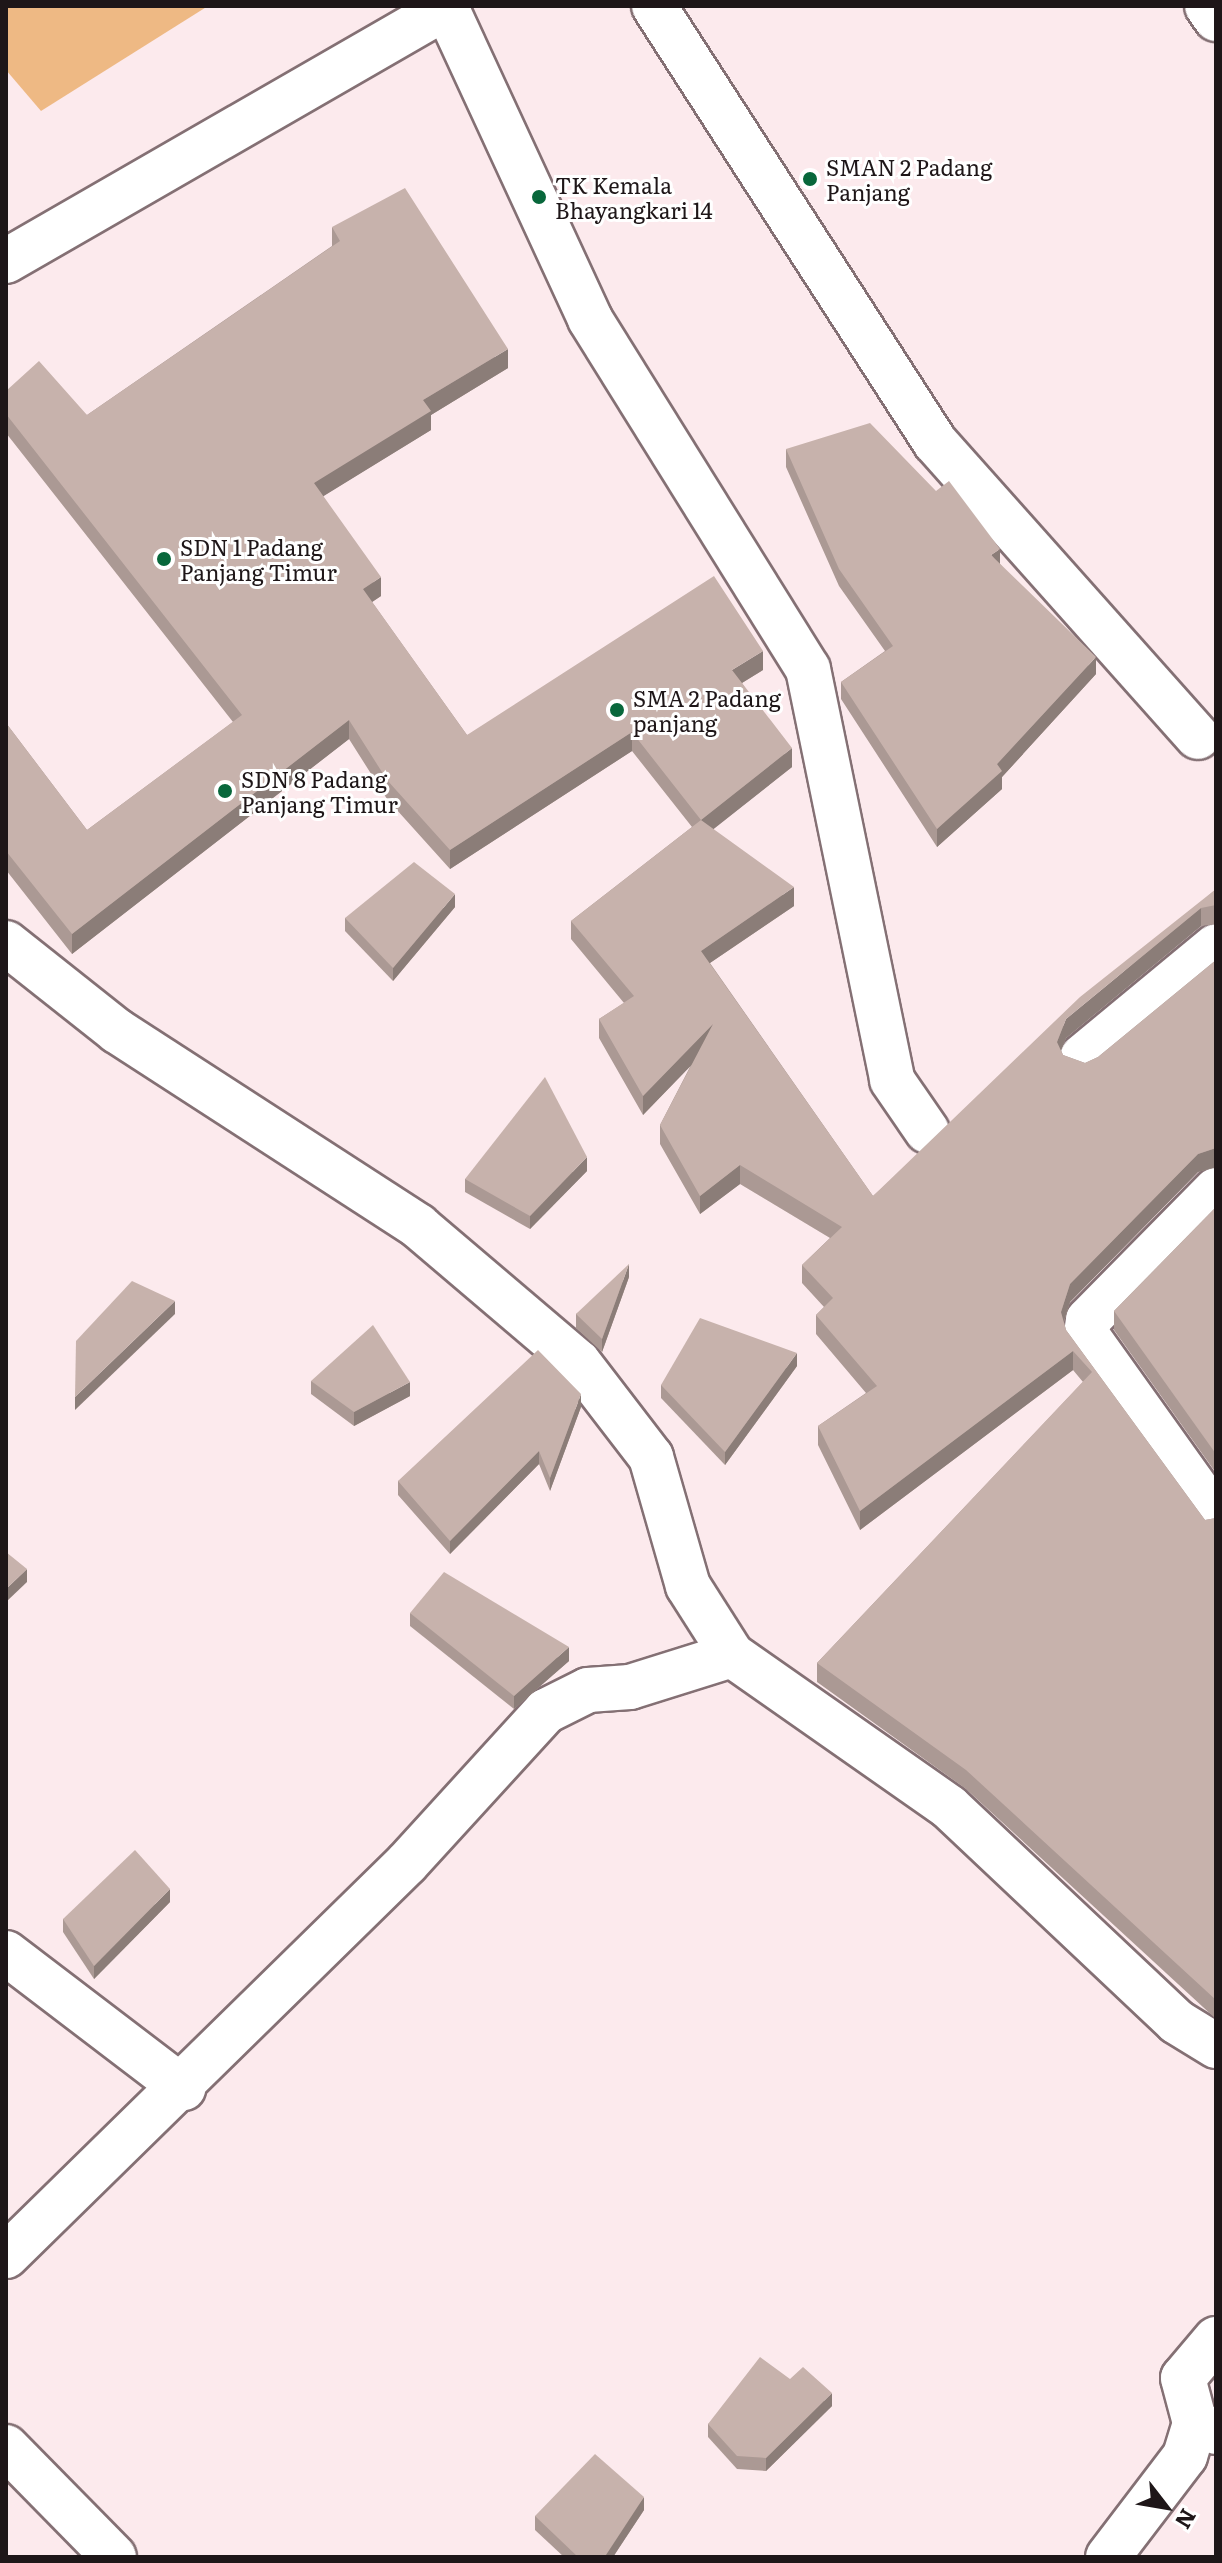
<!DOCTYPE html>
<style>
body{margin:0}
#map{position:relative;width:1222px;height:2563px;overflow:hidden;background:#fceaed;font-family:Literata,serif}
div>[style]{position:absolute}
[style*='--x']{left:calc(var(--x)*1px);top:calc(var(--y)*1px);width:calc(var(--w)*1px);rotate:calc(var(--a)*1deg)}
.green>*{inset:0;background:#eeb984}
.roads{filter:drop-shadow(2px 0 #847074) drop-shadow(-2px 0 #847074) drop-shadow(0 2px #847074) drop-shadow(0 -2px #847074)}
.minor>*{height:44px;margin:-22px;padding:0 22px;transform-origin:22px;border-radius:22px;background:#fff}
.major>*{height:44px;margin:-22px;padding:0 22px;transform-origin:22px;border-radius:22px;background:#fff}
.wall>*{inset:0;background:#ab9994}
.shaded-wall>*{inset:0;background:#8b7d78}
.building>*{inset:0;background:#c7b2ac}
.dots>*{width:22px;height:22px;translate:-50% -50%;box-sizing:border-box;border:4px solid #fff;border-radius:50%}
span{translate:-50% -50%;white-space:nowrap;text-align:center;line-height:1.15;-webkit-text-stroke:6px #fff;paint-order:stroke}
.poi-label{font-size:22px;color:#1e1618}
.left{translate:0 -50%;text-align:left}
.frame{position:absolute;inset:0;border:8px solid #1e1618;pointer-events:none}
.north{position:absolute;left:1126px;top:2467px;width:80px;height:80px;-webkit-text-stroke:6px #fff;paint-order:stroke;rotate:121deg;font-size:22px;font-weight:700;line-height:32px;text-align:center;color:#1e1618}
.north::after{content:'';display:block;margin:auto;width:28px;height:36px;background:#1e1618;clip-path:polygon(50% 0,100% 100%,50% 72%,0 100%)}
</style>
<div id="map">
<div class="green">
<i style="clip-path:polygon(6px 6px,208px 6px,41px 111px,6px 70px)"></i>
</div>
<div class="roads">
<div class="minor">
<i style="--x:654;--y:6;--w:519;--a:57.2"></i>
<i style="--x:935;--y:442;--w:395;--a:48.3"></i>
<i style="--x:446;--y:7;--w:344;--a:65.2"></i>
<i style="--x:590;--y:319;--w:412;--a:58.1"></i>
<i style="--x:808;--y:669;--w:419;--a:78.4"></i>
<i style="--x:892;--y:1080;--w:62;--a:55.5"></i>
<i style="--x:6;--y:261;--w:511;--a:-29.93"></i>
<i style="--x:6;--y:943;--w:142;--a:38.4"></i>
<i style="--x:117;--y:1031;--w:359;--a:32.9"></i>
<i style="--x:418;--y:1226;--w:210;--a:40.4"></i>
<i style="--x:578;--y:1362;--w:120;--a:52.5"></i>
<i style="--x:651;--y:1457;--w:134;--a:74"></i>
<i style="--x:688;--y:1586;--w:82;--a:57.5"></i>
<i style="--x:1082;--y:1057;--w:174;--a:-39.6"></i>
<i style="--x:1216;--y:1190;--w:182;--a:134.6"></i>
<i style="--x:1088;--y:1320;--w:14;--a:98"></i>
<i style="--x:1086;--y:1334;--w:224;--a:54.5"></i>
<i style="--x:6;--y:1953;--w:223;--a:37.3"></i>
<i style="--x:6;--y:2256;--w:561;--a:-44.42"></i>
<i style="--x:407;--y:1863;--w:206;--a:-47.6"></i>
<i style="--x:546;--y:1711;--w:47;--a:-26.6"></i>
<i style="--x:588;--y:1690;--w:42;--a:-4.1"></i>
<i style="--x:630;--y:1687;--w:107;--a:-17.4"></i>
<i style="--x:732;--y:1655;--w:265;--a:35"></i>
<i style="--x:949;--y:1807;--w:313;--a:43.3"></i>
<i style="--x:1177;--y:2022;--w:46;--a:31.6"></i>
<i style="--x:1216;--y:2339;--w:51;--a:130.2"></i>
<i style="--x:1183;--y:2378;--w:47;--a:75.1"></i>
<i style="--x:1195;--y:2423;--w:23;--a:23"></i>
<i style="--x:6;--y:2447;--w:154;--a:45.5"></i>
<i style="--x:1108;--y:2557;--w:127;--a:-52.7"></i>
<i style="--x:1185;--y:2456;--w:34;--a:-73"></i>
</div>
<div class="major">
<i style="--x:1207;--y:6;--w:16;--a:55"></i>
</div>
</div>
<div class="wall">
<i style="clip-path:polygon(332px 227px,508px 368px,431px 415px,431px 430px,323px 496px,381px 596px,372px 602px,467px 735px,763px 670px,742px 683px,792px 767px,713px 829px,794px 906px,710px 963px,873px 1196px,1216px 889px,1216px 924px,1201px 926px,1066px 1038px,1061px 1050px,1063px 1055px,1085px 1063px,1098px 1057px,1216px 960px,1216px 1167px,1198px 1172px,1070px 1302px,1064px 1322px,1066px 1330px,1205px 1520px,1216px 1518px,1216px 2019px,966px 1789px,817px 1682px,817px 1663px,1083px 1382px,1073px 1370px,860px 1530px,818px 1445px,818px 1426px,866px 1393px,816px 1334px,816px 1315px,824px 1307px,802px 1283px,802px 1265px,830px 1238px,740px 1184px,700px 1214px,660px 1144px,660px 1125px,691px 1065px,643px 1115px,599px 1038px,599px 1019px,624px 1003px,571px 939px,571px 921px,692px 827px,632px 751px,450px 869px,387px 799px,349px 739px,72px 954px,6px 870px,6px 723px,87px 830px,233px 722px,6px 433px,6px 391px,87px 415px,332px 246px)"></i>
<i style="clip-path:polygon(786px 449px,1000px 564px,1096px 674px,1002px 777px,1002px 789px,937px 847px,841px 699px,841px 682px,885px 651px,839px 586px,786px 467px)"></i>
<i style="clip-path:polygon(455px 907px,393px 981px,345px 931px,345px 918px)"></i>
<i style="clip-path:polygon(587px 1171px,530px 1229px,465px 1192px,465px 1179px)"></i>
<i style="clip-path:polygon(1216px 1207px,1216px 1473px,1114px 1330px,1114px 1311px)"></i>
<i style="clip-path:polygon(629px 1277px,602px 1352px,576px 1328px,576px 1314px)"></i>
<i style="clip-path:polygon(797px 1366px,725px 1465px,661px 1398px,661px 1385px)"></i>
<i style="clip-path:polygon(311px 1381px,410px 1396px,354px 1426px,311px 1394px)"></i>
<i style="clip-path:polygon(581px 1407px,550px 1491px,539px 1464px,450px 1554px,398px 1495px,398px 1481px)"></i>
<i style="clip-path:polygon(410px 1613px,569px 1661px,514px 1709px,410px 1626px)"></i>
<i style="clip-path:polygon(170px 1902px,94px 1979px,63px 1932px,63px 1919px)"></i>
<i style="clip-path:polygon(790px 2379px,832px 2406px,766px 2471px,737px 2469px,708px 2437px,708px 2424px)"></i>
<i style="clip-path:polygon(644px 2510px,613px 2557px,564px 2557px,535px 2530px,535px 2516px)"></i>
</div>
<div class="shaded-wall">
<i style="clip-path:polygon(508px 349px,508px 368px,431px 415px,431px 430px,314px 502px,314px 483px,423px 400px)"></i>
<i style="clip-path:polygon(1000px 549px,1000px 566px,991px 555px)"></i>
<i style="clip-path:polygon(381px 577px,381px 596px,363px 608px,363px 589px)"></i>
<i style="clip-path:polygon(763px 651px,763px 670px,732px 689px,732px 670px)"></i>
<i style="clip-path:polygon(1096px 657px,1096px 674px,1002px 777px,1002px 789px,937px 847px,937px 829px)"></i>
<i style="clip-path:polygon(349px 720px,349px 739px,72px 954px,72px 934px)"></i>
<i style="clip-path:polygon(632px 732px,632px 751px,450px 869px,450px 850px)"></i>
<i style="clip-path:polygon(792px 748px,792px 767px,701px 839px,701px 820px)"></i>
<i style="clip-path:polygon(794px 887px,794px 906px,701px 969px,701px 951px)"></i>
<i style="clip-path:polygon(455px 894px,455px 907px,393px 981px,393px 968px)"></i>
<i style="clip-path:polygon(1201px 908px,1201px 926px,1066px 1038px,1057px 1060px,1057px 1042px,1066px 1019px)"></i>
<i style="clip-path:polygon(713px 1024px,713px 1043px,643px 1115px,643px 1096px)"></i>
<i style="clip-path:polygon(1216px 1148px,1216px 1167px,1198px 1172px,1070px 1302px,1061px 1330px,1061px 1312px,1070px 1284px,1198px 1154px)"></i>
<i style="clip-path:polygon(587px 1157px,587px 1171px,530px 1229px,530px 1216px)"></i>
<i style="clip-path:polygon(740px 1165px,740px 1184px,700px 1214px,700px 1196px)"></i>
<i style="clip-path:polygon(629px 1264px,629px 1277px,602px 1352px,602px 1339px)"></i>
<i style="clip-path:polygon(175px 1301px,175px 1314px,75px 1410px,75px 1397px)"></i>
<i style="clip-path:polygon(1073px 1351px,1073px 1370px,860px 1530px,860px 1511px)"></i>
<i style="clip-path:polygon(797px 1353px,797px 1366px,725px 1465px,725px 1452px)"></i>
<i style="clip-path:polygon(410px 1382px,410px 1396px,354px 1426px,354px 1412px)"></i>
<i style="clip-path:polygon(581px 1394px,581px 1407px,550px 1491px,550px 1478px)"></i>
<i style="clip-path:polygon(539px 1451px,539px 1464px,450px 1554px,450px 1541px)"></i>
<i style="clip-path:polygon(27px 1569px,27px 1582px,6px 1602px,6px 1589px)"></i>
<i style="clip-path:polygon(569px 1647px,569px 1661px,514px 1709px,514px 1696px)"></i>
<i style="clip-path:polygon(170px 1889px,170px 1902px,94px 1979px,94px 1966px)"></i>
<i style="clip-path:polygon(832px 2393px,832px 2406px,766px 2471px,766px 2458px)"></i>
<i style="clip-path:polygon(644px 2497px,644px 2510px,613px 2557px,596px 2557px)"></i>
</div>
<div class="building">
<i style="clip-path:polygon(405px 188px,508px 349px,423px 400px,431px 411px,314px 483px,381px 577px,363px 589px,467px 735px,714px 576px,763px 651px,732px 670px,792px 748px,701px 820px,632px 732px,450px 850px,387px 780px,349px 720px,72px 934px,6px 851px,6px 723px,87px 830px,242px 715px,6px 414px,6px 391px,39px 361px,87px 415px,340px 241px,332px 227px)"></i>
<i style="clip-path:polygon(870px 423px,936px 491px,949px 481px,1000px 549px,991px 555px,1096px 657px,997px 764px,1002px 771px,937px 829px,841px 682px,893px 646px,839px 569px,786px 449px)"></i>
<i style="clip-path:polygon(701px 820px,794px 887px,701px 951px,873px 1196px,1080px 997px,1216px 889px,1216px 905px,1201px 908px,1066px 1019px,1057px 1042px,1063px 1055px,1085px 1063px,1098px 1057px,1216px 960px,1216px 1148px,1198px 1154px,1070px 1284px,1061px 1312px,1066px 1330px,1205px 1520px,1216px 1518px,1216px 2000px,966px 1770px,817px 1663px,1092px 1372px,1073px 1351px,860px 1511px,818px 1426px,877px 1386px,816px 1315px,833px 1298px,802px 1265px,842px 1227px,740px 1165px,700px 1196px,660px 1125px,713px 1024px,643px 1096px,599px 1019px,634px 996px,571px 921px)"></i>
<i style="clip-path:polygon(414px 862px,455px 894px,393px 968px,345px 918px)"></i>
<i style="clip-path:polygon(545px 1077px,587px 1157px,530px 1216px,465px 1179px)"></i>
<i style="clip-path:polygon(1216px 1207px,1216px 1454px,1114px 1311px)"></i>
<i style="clip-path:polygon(629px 1264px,602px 1339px,576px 1314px)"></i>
<i style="clip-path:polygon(132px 1281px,175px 1301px,75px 1397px,76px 1341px)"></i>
<i style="clip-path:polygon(700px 1318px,797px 1353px,725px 1452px,661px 1385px)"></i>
<i style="clip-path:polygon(373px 1325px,410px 1382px,354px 1412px,311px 1381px)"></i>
<i style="clip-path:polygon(538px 1350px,581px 1394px,550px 1478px,539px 1451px,450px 1541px,398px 1481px)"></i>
<i style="clip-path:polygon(6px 1552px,27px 1569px,6px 1589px)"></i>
<i style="clip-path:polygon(444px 1572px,569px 1647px,514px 1696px,410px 1613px)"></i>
<i style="clip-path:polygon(135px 1850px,170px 1889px,94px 1966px,63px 1919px)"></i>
<i style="clip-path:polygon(760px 2357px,790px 2379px,803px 2367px,832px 2393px,766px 2458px,737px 2456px,708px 2424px)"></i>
<i style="clip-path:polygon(595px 2454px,644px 2497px,606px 2555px,596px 2557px,578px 2557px,535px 2516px)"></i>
</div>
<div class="dots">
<i style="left:810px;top:179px;background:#08673b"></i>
<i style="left:539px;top:197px;background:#08673b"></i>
<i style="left:164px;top:559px;background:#08673b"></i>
<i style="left:617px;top:710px;background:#08673b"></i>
<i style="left:225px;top:791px;background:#08673b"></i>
</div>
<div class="poi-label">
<span class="left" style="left:826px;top:179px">SMAN 2 Padang<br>Panjang</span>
<span class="left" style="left:555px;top:197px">TK Kemala<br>Bhayangkari 14</span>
<span class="left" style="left:180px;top:559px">SDN 1 Padang<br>Panjang Timur</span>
<span class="left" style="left:633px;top:710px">SMA 2 Padang<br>panjang</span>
<span class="left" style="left:241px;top:791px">SDN 8 Padang<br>Panjang Timur</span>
</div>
<div class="frame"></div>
<div class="north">N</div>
</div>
